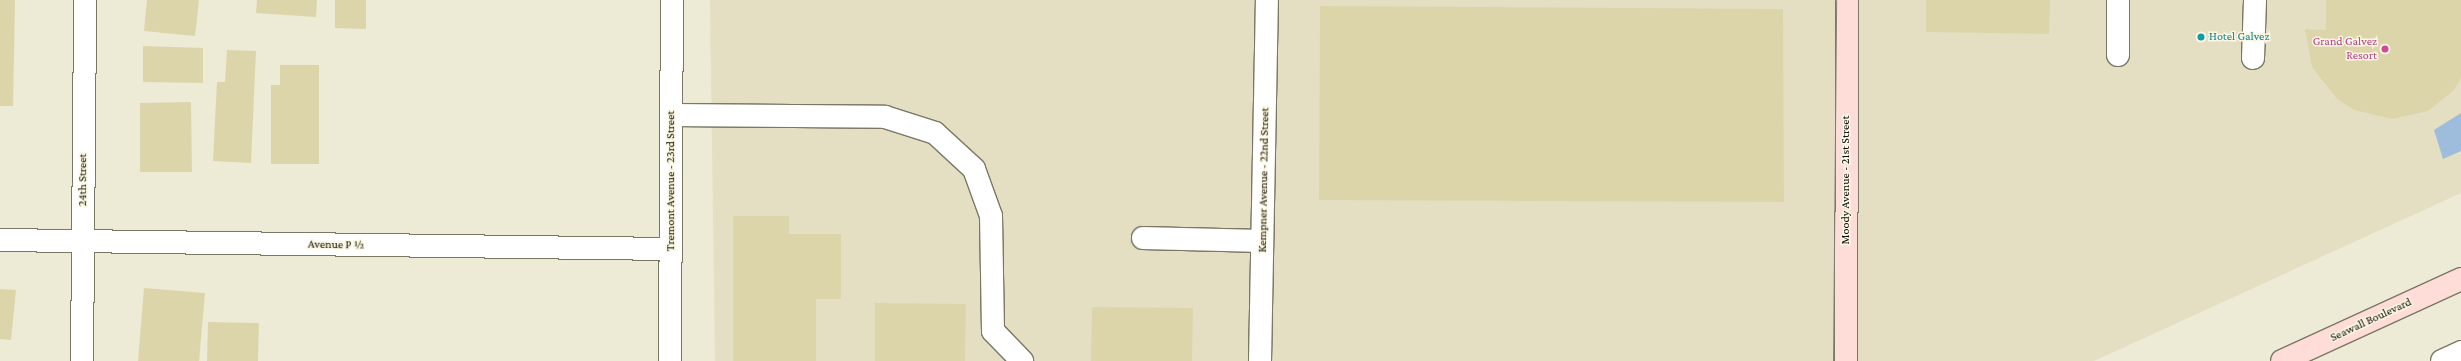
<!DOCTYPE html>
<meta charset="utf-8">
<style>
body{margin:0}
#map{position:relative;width:2461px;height:361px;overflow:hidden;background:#edead5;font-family:"Crimson Pro",serif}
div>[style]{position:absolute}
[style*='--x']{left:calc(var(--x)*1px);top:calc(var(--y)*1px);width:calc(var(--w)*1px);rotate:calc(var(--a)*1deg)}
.built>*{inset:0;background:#e4dfc3}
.water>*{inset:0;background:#9ebcdc}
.building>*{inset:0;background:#ddd5aa}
.roads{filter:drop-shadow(1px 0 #7a7765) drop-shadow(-1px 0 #7a7765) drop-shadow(0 1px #7a7765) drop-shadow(0 -1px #7a7765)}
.minor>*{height:22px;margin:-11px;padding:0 11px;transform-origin:11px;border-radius:11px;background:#fff}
.major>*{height:22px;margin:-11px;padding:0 11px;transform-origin:11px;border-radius:11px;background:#fedcd7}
.tram>*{height:1px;margin:-0.5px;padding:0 0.5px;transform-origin:0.5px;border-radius:0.5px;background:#838073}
.dots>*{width:11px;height:11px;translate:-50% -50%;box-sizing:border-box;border:2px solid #fbf7e2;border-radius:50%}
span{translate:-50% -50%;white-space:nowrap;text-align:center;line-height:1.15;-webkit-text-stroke:3px #fbf7e2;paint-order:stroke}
.culture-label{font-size:12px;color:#0d838f}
.left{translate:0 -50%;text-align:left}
.hotel-label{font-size:12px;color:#b23c85}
.right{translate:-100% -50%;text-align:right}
.street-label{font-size:12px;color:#0e0d07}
</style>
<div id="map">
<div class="built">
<i style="clip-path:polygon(710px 0,2461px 0,2461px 193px,2094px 361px,715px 361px)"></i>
</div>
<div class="water">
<i style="clip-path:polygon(2461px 113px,2461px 151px,2443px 159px,2434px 130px)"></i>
</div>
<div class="building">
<i style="clip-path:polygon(0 0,15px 0,13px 106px,0 106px)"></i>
<i style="clip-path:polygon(147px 0,199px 0,195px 36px,144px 31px)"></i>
<i style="clip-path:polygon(257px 0,317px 0,316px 17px,256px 13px)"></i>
<i style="clip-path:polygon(335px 0,366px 0,366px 29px,335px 28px)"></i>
<i style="clip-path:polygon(1926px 0,2050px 0,2049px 34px,1926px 32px)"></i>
<i style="clip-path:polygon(2326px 0,2461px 0,2461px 78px,2454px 90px,2428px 111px,2392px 119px,2354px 110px,2337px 99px,2312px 67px,2305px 29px,2326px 30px)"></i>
<i style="clip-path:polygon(1320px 6px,1783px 9px,1784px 202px,1319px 200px)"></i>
<i style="clip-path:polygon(143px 46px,203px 48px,203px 83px,143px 82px)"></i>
<i style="clip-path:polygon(227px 50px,256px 51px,251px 163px,213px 161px,217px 82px,225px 82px)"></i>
<i style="clip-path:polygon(280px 65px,319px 65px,319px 164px,271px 164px,271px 85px,280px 85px)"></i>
<i style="clip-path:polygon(191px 102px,192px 172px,140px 172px,140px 103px)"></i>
<i style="clip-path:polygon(733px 216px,789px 216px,789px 234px,841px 234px,841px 299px,816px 299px,816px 361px,733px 361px)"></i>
<i style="clip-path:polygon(144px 288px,205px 293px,199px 361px,138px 361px)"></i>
<i style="clip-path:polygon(0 289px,16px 290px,11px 340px,0 339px)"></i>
<i style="clip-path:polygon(875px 303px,966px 304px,965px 361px,875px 361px)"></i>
<i style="clip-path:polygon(1092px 307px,1193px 308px,1192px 361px,1091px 361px)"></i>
<i style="clip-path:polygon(208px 322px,259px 323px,258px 361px,207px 361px)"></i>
</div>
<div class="roads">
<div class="minor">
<i style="--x:2118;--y:0;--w:55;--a:90"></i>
<i style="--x:2253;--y:58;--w:58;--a:-88"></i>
<i style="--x:671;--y:115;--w:214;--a:0.5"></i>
<i style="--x:885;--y:117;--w:52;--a:17.7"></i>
<i style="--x:935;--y:133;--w:53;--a:42.7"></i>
<i style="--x:974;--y:169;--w:50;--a:70.1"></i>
<i style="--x:991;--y:216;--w:115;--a:89"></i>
<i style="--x:993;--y:331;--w:42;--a:46"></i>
<i style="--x:1143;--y:238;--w:119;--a:1.4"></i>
<i style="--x:0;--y:240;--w:671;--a:0.77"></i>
<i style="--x:82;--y:361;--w:361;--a:-89.5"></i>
<i style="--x:670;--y:361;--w:361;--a:-89.7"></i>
<i style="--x:1260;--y:361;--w:361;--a:-88.9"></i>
<i style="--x:2442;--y:361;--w:21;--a:-25"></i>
</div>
<div class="major">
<i style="--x:1846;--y:361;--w:361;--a:-89.8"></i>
<i style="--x:2282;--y:361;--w:197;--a:-24.6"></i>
</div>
</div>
<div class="tram">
<i style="--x:1833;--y:361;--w:361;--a:-89.5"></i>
</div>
<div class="dots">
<i style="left:2201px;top:37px;background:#0f9aa8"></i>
<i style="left:2385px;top:49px;background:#d1479c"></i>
</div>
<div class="culture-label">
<span class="left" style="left:2209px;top:37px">Hotel Galvez</span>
</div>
<div class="hotel-label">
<span class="right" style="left:2377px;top:49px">Grand Galvez<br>Resort</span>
</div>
<div class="street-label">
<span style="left:83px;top:180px;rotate:-90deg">24th Street</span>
<span style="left:1264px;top:180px;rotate:-89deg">Kempner Avenue - 22nd Street</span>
<span style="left:1846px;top:180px;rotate:-90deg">Moody Avenue - 21st Street</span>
<span style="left:671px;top:181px;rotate:-90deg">Tremont Avenue - 23rd Street</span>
<span style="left:336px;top:245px;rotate:1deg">Avenue P ½</span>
<span style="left:2371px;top:320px;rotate:-25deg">Seawall Boulevard</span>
</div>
</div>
